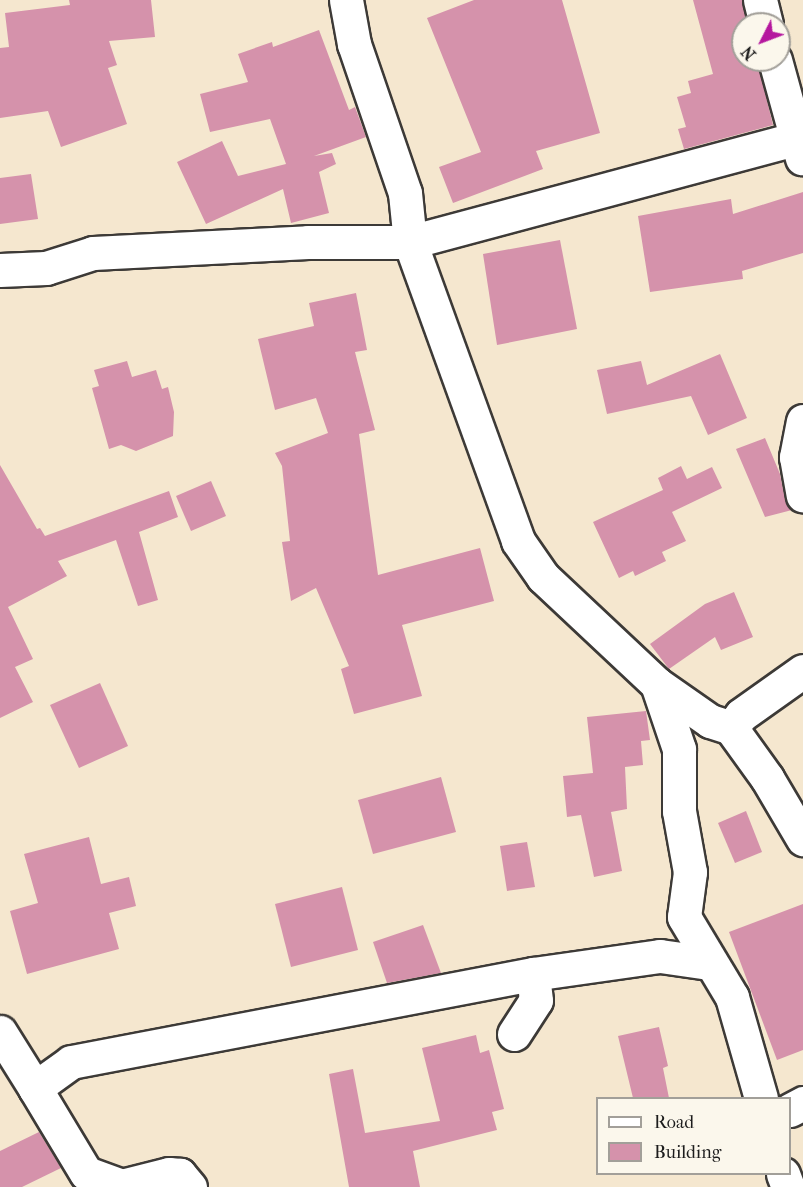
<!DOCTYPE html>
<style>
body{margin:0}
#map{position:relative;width:803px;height:1187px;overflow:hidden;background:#f5e7cf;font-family:"IM FELL French Canon",serif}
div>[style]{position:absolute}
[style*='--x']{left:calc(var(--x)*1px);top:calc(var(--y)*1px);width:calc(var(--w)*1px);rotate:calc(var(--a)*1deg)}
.building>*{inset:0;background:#d592ab}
.roads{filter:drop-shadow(2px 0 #3d3a37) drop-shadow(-2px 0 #3d3a37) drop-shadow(0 2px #3d3a37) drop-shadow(0 -2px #3d3a37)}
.minor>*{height:33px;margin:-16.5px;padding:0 16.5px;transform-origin:16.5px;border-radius:16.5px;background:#fff}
span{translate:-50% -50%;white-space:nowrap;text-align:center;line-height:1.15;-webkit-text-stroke:4.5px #fbf7ec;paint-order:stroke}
.legend{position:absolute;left:596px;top:1097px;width:195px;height:78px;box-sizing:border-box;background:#fbf7ec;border:2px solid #a29f99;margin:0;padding:8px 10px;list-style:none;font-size:18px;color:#1c1c1c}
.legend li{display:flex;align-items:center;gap:12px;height:30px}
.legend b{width:30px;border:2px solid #a29f99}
.north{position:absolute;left:731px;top:12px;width:60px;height:60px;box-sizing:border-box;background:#fbf7ec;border:2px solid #a29f99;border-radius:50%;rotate:228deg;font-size:16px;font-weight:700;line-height:24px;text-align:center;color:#1c1c1c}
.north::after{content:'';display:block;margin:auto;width:21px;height:27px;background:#b5179e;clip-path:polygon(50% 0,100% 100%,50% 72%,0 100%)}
</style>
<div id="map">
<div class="building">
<i style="clip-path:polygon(69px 0,151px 0,155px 37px,109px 41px,117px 65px,108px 68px,127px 124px,61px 147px,48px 111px,0 118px,0 48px,9px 47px,5px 13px,70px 5px)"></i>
<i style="clip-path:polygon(474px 0,562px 0,600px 133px,536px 151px,543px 169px,453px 203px,439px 167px,481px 152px,427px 18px)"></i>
<i style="clip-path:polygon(693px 0,742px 0,747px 24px,743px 24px,743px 60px,757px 60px,773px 125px,684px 149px,678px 129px,686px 127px,677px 97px,691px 93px,688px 81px,713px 74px)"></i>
<i style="clip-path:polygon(319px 30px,349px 110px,355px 107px,366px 137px,314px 156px,332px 153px,336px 164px,319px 172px,329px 213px,291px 223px,283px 189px,206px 224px,177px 162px,222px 141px,238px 176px,286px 164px,270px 119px,210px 132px,200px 94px,248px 82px,238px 54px,272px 42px,273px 47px)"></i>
<i style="clip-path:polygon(31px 174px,38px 219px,0 224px,0 178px)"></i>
<i style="clip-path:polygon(803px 192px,803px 253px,742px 271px,743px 279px,650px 292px,638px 216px,731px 199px,733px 214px)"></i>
<i style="clip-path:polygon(560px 240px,577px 329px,497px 345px,483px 254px)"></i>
<i style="clip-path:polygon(356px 293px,367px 350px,355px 352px,375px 430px,359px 434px,378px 575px,480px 548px,494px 601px,402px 625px,422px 696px,354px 714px,341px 669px,349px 666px,316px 588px,291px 601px,282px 542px,290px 541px,282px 466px,275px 453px,328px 433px,316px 398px,275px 410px,258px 339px,314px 326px,309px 303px)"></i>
<i style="clip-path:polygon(720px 354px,747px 418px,708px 435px,691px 396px,607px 414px,597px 370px,641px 361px,647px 385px)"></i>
<i style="clip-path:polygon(127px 361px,132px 377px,156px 370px,162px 389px,168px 387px,174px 412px,173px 436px,136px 451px,121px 445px,109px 449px,92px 388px,99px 386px,94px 370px)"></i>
<i style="clip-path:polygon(765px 438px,780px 474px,785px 499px,792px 510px,765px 517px,736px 449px)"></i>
<i style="clip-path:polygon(0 465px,37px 529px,40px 528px,45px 536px,169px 491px,178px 517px,139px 532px,158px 600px,138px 606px,116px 540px,58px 561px,67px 576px,8px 607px,33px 659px,15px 667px,33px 702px,0 718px)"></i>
<i style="clip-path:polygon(681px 466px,687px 479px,712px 467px,722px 488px,672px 512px,686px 541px,662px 552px,666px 561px,635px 576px,633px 571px,619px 578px,593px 522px,663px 490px,658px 478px)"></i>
<i style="clip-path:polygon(211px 481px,226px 516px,191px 531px,176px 496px)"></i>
<i style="clip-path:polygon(734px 592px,753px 637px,721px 650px,715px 637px,669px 669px,650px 644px,705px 604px)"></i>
<i style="clip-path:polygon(100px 683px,128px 746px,79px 768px,50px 705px)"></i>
<i style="clip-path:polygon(646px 711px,650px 740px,641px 741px,643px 765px,625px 767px,627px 809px,611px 812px,622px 871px,594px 877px,581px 815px,567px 817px,563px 776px,593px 773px,587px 717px)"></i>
<i style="clip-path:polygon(441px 777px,456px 832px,373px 854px,358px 800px)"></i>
<i style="clip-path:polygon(746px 811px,762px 852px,735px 863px,718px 823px)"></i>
<i style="clip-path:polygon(89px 837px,101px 884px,129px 877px,136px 906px,109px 913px,119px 949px,27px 974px,10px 911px,38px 903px,24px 854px)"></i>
<i style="clip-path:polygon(527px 842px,535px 887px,507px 891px,500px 846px)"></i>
<i style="clip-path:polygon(342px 887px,358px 950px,291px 967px,275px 904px)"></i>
<i style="clip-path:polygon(803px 904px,803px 1050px,777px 1060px,729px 932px)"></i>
<i style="clip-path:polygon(423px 925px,441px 973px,387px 983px,373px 942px)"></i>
<i style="clip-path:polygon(659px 1027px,668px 1066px,663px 1068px,669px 1098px,633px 1098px,618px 1036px)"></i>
<i style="clip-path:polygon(476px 1035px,480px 1053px,489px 1050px,504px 1109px,492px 1112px,497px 1130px,413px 1151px,420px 1187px,349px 1187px,329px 1074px,353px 1069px,365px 1133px,440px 1121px,422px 1048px)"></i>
<i style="clip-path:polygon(39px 1132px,61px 1168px,22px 1187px,0 1187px,0 1151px)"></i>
</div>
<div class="roads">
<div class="minor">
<i style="--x:346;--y:0;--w:45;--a:79.7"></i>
<i style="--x:354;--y:44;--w:157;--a:71.1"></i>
<i style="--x:405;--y:193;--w:49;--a:84.2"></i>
<i style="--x:410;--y:242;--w:398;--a:-15"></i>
<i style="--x:760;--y:0;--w:25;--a:76"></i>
<i style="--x:775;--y:60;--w:102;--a:74.6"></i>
<i style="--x:0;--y:270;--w:46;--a:-2.5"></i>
<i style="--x:46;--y:268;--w:49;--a:-17.7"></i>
<i style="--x:93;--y:253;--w:215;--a:-2.9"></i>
<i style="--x:308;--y:242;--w:102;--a:0"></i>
<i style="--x:410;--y:242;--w:318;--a:70.1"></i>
<i style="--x:518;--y:541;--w:44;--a:55.2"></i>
<i style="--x:543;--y:577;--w:156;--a:43.2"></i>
<i style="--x:657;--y:684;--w:69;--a:71.3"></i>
<i style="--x:679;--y:749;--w:62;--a:90"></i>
<i style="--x:679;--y:811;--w:62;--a:79.8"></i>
<i style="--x:690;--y:872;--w:45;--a:97.6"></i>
<i style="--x:684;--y:917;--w:93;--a:59"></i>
<i style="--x:732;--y:997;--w:105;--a:74"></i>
<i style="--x:803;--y:421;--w:37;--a:101"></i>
<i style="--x:796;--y:457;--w:39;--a:80"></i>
<i style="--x:657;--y:684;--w:65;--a:34.9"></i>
<i style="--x:710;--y:721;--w:22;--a:18"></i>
<i style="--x:731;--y:728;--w:62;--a:54.2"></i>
<i style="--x:767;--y:778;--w:71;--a:59.5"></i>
<i style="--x:731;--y:728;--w:16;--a:-52"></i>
<i style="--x:741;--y:715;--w:76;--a:-35.4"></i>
<i style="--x:0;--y:1032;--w:66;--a:58"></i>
<i style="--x:514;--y:1034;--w:40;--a:-57.1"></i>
<i style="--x:536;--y:1000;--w:26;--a:-97"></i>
<i style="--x:790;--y:1110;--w:15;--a:-28"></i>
<i style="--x:783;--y:1174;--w:14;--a:69"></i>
<i style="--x:190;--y:1187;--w:16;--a:-130"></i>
<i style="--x:180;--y:1175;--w:11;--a:-175"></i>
<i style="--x:169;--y:1174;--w:49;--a:165.7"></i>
<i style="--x:122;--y:1186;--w:38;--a:-160"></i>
<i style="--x:86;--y:1173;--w:99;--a:-121"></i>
<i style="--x:35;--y:1088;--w:44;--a:-35.8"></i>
<i style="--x:71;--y:1062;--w:470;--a:-10.8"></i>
<i style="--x:533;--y:974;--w:128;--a:-8.1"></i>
<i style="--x:660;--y:956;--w:49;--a:8.1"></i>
</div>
</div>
<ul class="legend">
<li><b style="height:8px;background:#fff"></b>Road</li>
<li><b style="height:16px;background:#d592ab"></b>Building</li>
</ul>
<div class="north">N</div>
</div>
